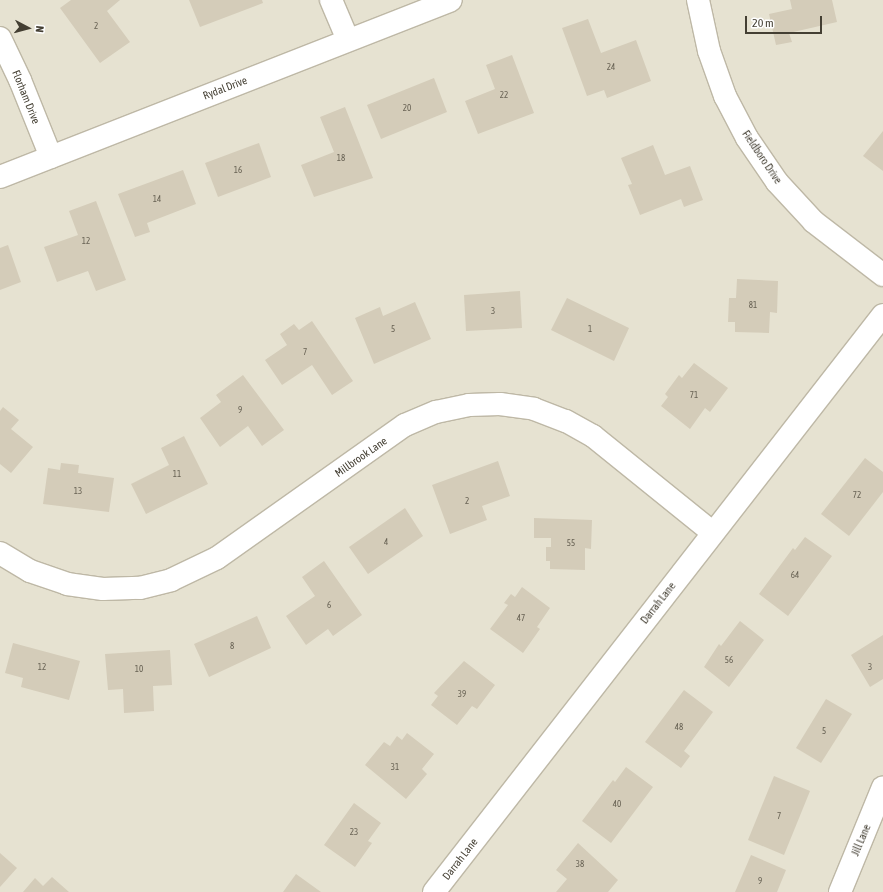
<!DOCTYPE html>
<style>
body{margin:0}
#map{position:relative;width:883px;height:892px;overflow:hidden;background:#f2efe3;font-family:"Asap Condensed",sans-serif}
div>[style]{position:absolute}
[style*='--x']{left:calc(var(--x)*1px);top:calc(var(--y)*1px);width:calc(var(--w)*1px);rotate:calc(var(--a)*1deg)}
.residential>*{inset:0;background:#e6e2d1}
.building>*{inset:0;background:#d4ccb9}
.roads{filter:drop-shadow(1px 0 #beb8a6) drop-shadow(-1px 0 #beb8a6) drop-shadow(0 1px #beb8a6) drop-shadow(0 -1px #beb8a6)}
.minor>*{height:22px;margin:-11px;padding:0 11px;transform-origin:11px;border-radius:11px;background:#fff}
.tertiary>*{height:22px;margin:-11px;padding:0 11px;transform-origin:11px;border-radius:11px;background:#fff}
span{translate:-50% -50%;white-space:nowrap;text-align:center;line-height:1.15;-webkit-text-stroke:3px #fff;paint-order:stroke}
.number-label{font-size:9px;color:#686254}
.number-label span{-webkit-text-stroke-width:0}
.street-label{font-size:11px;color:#443f33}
.north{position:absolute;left:8px;top:8px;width:40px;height:40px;-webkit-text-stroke:3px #fff;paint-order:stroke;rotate:96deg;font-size:11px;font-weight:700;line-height:16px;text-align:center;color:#443f33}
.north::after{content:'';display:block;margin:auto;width:14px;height:18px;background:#443f33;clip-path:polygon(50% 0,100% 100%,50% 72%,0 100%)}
.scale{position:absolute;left:745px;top:16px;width:77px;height:18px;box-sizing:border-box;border:2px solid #443f33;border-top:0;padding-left:5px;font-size:12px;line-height:14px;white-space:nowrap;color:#443f33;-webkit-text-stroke:3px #fff;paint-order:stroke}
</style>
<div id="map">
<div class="residential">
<i style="clip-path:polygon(0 0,883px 0,883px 892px,0 892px)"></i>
</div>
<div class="building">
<i style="clip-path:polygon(71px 0,120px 0,107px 11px,130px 42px,100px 63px,60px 8px)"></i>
<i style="clip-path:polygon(189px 0,262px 0,263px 3px,200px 27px)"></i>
<i style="clip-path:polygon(790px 0,832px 0,837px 22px,789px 33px,792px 42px,776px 45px,769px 14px,792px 9px)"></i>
<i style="clip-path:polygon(588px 19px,601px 53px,636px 40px,651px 81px,607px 98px,604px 90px,587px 96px,562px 28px)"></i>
<i style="clip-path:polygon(512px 55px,534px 113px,478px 134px,465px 101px,495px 89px,486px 65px)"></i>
<i style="clip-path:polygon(434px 78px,447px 112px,381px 139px,367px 105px)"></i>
<i style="clip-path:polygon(345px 107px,373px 178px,314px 197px,301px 165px,334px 152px,320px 117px)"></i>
<i style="clip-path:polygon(883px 131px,883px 171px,863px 156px)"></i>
<i style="clip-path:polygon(259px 143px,271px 177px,218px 197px,205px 163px)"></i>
<i style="clip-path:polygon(653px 145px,665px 175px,690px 166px,703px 200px,684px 207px,681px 199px,640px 215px,628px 185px,632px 184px,621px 158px)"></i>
<i style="clip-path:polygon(183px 170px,196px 204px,147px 223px,150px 232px,135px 237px,118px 194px)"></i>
<i style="clip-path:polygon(96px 201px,126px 280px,96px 291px,88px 271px,57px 282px,44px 247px,78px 235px,69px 211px)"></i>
<i style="clip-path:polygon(8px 245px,21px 282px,0 290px,0 248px)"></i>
<i style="clip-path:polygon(737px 279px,778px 281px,777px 313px,770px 312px,769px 333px,735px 332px,735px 322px,728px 322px,729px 298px,736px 298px)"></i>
<i style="clip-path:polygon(520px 291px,522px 328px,466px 331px,464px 295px)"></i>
<i style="clip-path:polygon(567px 298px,629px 328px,614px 361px,551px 330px)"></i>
<i style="clip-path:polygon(415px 302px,431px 339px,374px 364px,355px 318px,380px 307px,383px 316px)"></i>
<i style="clip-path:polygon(312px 321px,353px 381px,332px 395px,312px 365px,282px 385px,265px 360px,287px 345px,280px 334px,294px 324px,299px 330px)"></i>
<i style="clip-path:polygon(694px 363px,728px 388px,710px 412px,705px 408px,690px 429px,661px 406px,668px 397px,665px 394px,679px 375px,682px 378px)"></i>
<i style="clip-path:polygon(243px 375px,284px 430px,262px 446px,248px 426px,220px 447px,200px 418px,221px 402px,216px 395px)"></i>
<i style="clip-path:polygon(3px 407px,19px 420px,11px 429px,33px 447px,11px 473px,0 464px,0 411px)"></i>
<i style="clip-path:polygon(184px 436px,208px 484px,146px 514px,131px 484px,169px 465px,161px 448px)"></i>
<i style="clip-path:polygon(865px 458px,883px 472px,883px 492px,849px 536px,821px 514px)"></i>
<i style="clip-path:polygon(498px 461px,510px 496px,482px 506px,487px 520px,450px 534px,432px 485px)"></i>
<i style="clip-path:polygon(61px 463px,79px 465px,78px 473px,114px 478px,109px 512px,43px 504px,48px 468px,60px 470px)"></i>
<i style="clip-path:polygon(405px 508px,423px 536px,368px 574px,349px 547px)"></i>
<i style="clip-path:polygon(534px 518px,592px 520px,591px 549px,585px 548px,585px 570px,550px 569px,550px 561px,546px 561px,546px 547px,551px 547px,551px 538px,534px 538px)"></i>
<i style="clip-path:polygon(805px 537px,832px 556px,788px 616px,759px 594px,793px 548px,795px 550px)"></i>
<i style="clip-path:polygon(324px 561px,362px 615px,333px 636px,328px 629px,306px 645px,286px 616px,315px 596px,302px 577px)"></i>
<i style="clip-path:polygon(522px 587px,550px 608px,537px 627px,540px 629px,523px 653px,490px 629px,508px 605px,504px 603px,511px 594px,515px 597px)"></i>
<i style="clip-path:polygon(257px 616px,271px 648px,209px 677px,194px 644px)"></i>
<i style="clip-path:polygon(740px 621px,764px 640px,729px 687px,704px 667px,719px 644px,721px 646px)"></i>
<i style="clip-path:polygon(883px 635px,883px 679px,870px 687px,851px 655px)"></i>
<i style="clip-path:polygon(13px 643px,80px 661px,69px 700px,21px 687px,23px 678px,5px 673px)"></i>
<i style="clip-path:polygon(170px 650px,172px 685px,153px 686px,154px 711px,124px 713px,123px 689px,108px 690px,105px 654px)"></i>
<i style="clip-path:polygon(464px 661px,495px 685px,477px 709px,472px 706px,457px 725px,431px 705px,438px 696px,434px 693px)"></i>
<i style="clip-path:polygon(684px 690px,713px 712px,684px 751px,690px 756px,681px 768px,645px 742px)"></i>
<i style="clip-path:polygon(826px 699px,852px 714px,821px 763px,796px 748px)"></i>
<i style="clip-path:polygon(407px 733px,434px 754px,422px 769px,427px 774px,406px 799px,365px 765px,384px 742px,390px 746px,397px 736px,402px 740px)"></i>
<i style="clip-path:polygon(626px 767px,653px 787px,611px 843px,582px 821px,613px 780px,615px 782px)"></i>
<i style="clip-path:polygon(774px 776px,810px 791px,784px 855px,748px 840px)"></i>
<i style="clip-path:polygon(354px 803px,381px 823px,368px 841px,372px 843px,355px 867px,324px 845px)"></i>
<i style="clip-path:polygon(578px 843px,618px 880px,608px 892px,556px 892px,567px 879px,556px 870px)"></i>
<i style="clip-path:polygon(0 853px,17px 868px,0 887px)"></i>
<i style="clip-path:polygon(751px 855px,786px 870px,777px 892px,735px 892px)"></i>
<i style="clip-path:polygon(296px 874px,321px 892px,283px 892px)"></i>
<i style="clip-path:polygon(52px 877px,69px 892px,23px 892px,35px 878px,43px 886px)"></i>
</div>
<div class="roads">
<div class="minor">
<i style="--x:331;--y:0;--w:43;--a:67"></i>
<i style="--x:698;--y:0;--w:52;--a:77.8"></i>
<i style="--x:709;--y:51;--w:48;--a:70.4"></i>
<i style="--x:725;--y:96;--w:47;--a:62.4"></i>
<i style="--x:747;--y:138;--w:53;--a:55.7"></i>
<i style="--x:777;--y:182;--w:54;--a:47.2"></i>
<i style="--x:814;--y:222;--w:87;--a:37.5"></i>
<i style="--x:0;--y:38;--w:47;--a:64.5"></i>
<i style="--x:20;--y:80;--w:83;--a:68.1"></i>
<i style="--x:0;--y:177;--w:484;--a:-21.4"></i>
<i style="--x:0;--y:553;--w:35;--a:31"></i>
<i style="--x:30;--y:571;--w:39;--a:19"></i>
<i style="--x:67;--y:584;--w:36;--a:8"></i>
<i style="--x:103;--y:589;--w:37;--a:-2"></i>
<i style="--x:140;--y:588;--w:32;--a:-14"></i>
<i style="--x:171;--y:580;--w:51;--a:-25.6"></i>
<i style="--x:217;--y:558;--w:230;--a:-35.3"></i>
<i style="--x:405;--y:425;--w:34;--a:-23"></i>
<i style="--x:436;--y:412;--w:34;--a:-12"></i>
<i style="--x:469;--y:405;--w:31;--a:-2"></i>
<i style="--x:500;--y:404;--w:34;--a:8"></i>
<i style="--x:534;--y:409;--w:34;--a:21"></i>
<i style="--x:566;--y:421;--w:31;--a:29"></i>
<i style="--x:593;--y:436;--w:154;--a:38.9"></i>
<i style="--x:840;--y:892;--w:113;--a:-67.7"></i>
</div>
<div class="tertiary">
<i style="--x:434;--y:892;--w:731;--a:-52.11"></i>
</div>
</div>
<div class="number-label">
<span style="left:96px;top:26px">2</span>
<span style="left:611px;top:67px">24</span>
<span style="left:504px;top:95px">22</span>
<span style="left:407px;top:108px">20</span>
<span style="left:341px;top:158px">18</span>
<span style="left:238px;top:170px">16</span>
<span style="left:157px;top:199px">14</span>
<span style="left:86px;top:241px">12</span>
<span style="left:753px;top:305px">81</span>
<span style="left:493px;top:311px">3</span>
<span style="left:393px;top:329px">5</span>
<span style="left:590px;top:329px">1</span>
<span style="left:305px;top:352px">7</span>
<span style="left:694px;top:395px">71</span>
<span style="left:240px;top:410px">9</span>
<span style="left:177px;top:474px">11</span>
<span style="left:78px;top:491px">13</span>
<span style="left:857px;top:495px">72</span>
<span style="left:467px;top:501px">2</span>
<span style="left:386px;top:542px">4</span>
<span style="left:571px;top:543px">55</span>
<span style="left:795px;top:575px">64</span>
<span style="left:329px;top:605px">6</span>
<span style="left:521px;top:618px">47</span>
<span style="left:232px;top:646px">8</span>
<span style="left:729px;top:660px">56</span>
<span style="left:42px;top:667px">12</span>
<span style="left:870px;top:667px">3</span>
<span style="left:139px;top:669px">10</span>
<span style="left:462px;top:694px">39</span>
<span style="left:679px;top:727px">48</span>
<span style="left:824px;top:731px">5</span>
<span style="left:395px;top:767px">31</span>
<span style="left:617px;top:804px">40</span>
<span style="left:779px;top:816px">7</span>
<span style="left:354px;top:832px">23</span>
<span style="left:580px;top:864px">38</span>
<span style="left:760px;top:881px">9</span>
</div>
<div class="street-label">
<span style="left:225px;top:88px;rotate:-21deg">Rydal Drive</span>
<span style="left:26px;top:97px;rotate:68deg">Florham Drive</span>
<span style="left:762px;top:157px;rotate:56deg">Fieldboro Drive</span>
<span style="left:361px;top:457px;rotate:-35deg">Millbrook Lane</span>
<span style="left:658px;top:603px;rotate:-52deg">Darrah Lane</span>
<span style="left:861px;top:840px;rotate:-67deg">Jill Lane</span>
<span style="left:460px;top:859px;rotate:-52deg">Darrah Lane</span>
</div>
<div class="north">N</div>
<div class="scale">20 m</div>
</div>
